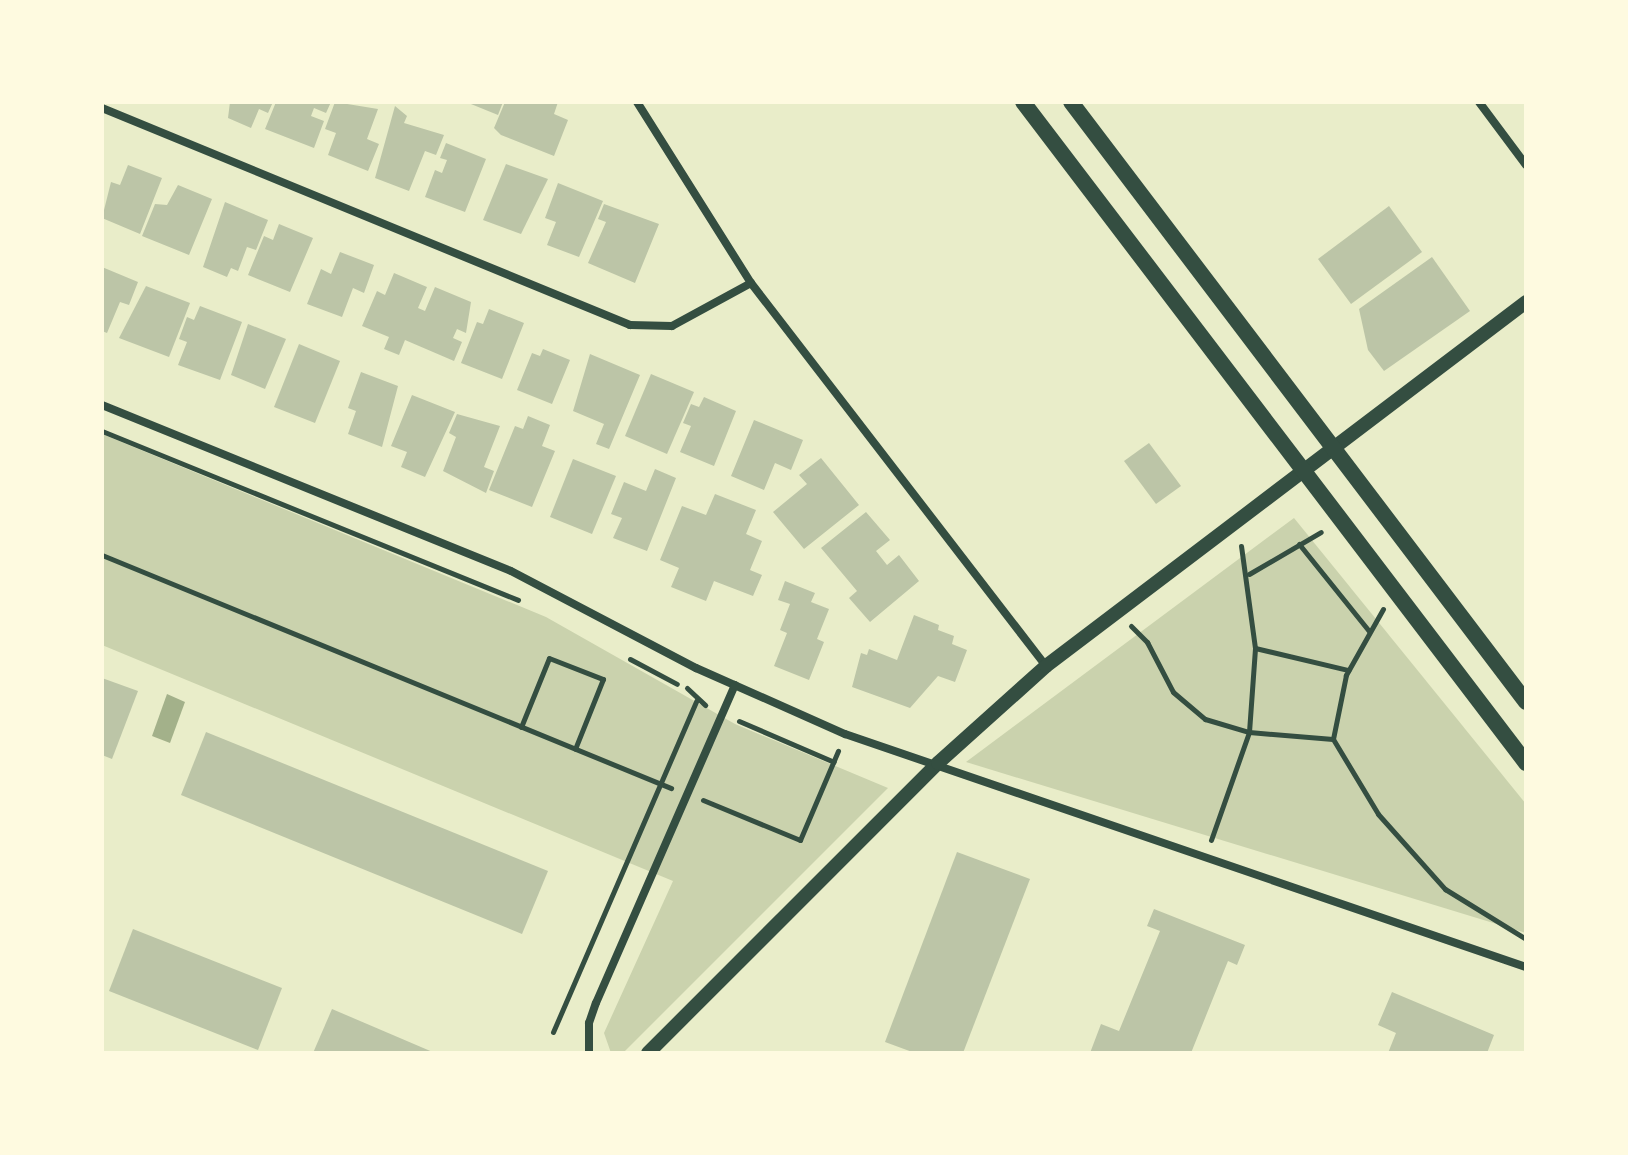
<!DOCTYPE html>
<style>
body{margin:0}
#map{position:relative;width:1628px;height:1155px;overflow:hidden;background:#e9edc9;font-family:Jost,sans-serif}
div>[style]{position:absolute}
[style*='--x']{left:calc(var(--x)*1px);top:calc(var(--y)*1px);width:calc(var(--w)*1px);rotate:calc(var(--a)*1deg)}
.green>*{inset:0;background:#cad2ad}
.water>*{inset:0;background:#a3b18a}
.building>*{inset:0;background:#bcc5a7}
.path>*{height:5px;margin:-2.5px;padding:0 2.5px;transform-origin:2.5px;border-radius:2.5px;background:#344e41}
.minor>*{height:8px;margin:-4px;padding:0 4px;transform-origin:4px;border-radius:4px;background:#344e41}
.tertiary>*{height:14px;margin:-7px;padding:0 7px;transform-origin:7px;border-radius:7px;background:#344e41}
.secondary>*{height:16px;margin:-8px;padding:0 8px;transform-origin:8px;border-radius:8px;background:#344e41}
span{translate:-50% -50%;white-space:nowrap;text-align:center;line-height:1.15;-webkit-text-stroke:6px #fefae0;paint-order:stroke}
.frame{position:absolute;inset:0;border:104px solid #fefae0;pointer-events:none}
</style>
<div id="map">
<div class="green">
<i style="clip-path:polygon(102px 434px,546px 617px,735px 724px,888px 788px,623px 1053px,611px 1053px,604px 1033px,673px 881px,102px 645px)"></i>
<i style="clip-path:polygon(1294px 518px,1526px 804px,1526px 933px,966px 762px)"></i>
</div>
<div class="water">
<i style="clip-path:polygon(167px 694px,185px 702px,170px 743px,152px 736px)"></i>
</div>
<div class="building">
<i style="clip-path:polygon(230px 102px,273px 102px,268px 113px,259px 109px,251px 128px,228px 118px)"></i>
<i style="clip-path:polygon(276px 102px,331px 102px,326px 113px,314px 108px,311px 116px,324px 121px,314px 148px,265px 129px)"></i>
<i style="clip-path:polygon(335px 102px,378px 109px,367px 139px,379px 144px,368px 171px,328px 155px,336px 133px,325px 129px)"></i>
<i style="clip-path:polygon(466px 102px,503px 102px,498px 115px)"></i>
<i style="clip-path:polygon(505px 102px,558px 102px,554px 114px,568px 120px,554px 156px,501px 135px,494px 128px)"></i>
<i style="clip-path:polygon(395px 106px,407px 116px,404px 123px,444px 135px,436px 155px,425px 151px,409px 191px,375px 178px)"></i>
<i style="clip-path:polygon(446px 143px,486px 159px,465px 212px,425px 197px,435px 170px,442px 173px,447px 160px,440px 158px)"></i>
<i style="clip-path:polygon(506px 164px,548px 179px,521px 234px,483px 220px)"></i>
<i style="clip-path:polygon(128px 165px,162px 178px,140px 234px,102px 218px,111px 182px,120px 185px)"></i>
<i style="clip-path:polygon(558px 183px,603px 201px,579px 257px,547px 245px,556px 222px,545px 218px)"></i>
<i style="clip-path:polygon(178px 185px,212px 199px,189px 255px,142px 236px,155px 204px,167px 205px)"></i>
<i style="clip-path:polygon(225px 202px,268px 220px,256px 250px,247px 247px,238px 271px,231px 268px,227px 277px,203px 267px)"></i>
<i style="clip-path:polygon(604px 204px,659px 224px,635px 283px,588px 263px,606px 222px,598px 219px)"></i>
<i style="clip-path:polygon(1389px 206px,1422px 252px,1351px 304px,1318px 259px)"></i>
<i style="clip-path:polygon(279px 224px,313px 238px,290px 292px,248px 275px,264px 236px,273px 240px)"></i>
<i style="clip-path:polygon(340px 252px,374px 265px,364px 293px,353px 288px,342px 317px,307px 304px,321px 269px,331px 274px)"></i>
<i style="clip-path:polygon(1432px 257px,1470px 311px,1384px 371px,1368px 350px,1359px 309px)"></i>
<i style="clip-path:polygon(102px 267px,138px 282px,129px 305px,120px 302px,107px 333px,102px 331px)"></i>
<i style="clip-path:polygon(394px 273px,427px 287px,418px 308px,425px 311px,435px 287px,471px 302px,466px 333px,457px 329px,453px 338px,462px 342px,454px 361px,405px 340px,399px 355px,384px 349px,389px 337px,362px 326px,377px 291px,385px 295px)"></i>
<i style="clip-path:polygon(146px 286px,190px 303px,169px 357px,119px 338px)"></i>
<i style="clip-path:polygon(200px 306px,242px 322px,220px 380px,178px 365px,187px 342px,179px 339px,187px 317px,194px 320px)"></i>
<i style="clip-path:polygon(489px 309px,524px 323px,502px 379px,461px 363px,477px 322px,483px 324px)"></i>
<i style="clip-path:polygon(248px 324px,286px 339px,265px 389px,231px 375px)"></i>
<i style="clip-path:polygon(299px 344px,340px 361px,315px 423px,274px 407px)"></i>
<i style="clip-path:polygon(543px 349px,570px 360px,552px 404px,517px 390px,532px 353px,540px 356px)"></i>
<i style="clip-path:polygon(590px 354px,640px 375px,609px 449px,596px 444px,604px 424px,573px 411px)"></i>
<i style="clip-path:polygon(361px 372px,398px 386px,382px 447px,348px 434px,356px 411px,348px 408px)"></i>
<i style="clip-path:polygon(651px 374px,694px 392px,667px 454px,625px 436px)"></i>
<i style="clip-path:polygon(412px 395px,455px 412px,425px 477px,401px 467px,407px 452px,391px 446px)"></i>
<i style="clip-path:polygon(704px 397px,736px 411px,714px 466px,680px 452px,691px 426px,683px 423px,691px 404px,699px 407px)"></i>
<i style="clip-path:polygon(457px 414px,500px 426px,484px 467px,494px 471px,486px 493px,443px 471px,456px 437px,449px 433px)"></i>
<i style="clip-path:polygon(528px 416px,550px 425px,542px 446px,555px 451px,532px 507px,489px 490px,515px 426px,523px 429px)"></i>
<i style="clip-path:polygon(754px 420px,803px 440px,791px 470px,775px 463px,764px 490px,731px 476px)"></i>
<i style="clip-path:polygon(1149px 443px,1181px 486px,1156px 504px,1124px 461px)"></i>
<i style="clip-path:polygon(821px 458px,859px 505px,804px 549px,773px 512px,807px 484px,799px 475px)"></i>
<i style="clip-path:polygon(573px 459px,616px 476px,592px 534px,550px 517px)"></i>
<i style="clip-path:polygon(655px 469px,676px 478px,647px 551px,613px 538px,622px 518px,611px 514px,624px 482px,646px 491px)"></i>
<i style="clip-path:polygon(715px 494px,756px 510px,746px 534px,762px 541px,750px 570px,762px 575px,753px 596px,714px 581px,706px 601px,671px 587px,679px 568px,660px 560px,682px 506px,706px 515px)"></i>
<i style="clip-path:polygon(866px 512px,890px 540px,876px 551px,887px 565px,899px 555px,919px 581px,870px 622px,849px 598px,857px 591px,821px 548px)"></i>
<i style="clip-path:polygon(785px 581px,815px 593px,811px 602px,829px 609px,817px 639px,824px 642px,809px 680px,774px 666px,787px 633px,780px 630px,790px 604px,778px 600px)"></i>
<i style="clip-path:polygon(914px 615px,939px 625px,938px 630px,954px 636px,952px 644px,967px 650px,955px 682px,938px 676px,910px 708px,852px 687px,861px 653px,867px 655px,869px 649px,897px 660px)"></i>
<i style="clip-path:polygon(102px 678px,138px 691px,112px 759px,102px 755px)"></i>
<i style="clip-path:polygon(206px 732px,548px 871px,522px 934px,181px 795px)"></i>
<i style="clip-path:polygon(957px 852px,1030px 879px,963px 1053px,915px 1053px,885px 1042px)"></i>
<i style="clip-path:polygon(1154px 909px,1245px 945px,1237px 965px,1228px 961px,1191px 1053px,1090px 1053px,1101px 1024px,1119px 1031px,1160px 931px,1147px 926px)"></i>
<i style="clip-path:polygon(133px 929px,282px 988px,258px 1050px,109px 991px)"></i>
<i style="clip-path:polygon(1392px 992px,1494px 1035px,1487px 1053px,1388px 1053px,1396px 1033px,1378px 1025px)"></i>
<i style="clip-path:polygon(332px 1009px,435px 1053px,313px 1053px)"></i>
</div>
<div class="path">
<i style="--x:102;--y:431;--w:449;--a:22.1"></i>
<i style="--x:1299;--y:544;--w:112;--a:51.2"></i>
<i style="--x:102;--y:555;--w:615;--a:22.27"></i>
<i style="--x:1249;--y:574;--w:83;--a:-30.3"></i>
<i style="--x:1383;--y:609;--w:76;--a:119.3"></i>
<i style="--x:1346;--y:675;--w:65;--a:101.5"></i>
<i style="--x:1333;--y:739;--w:87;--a:59"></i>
<i style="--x:1378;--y:814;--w:101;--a:48.2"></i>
<i style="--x:1445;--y:889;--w:95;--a:31.7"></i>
<i style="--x:1131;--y:626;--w:23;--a:45"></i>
<i style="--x:1147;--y:642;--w:56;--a:62.5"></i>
<i style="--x:1173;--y:692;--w:42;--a:40.2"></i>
<i style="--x:1205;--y:719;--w:46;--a:16.5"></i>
<i style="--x:1249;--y:732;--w:84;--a:4.8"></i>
<i style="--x:1255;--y:648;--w:96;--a:13.3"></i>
<i style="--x:630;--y:659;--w:53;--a:28"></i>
<i style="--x:687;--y:688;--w:25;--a:43"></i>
<i style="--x:739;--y:721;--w:103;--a:23.3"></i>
<i style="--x:521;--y:727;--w:74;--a:-67.9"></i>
<i style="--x:549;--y:658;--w:58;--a:21.3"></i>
<i style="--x:603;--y:679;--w:75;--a:111.8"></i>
<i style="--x:703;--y:800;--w:105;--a:22.4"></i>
<i style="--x:800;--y:840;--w:97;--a:-66.9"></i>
<i style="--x:1211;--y:840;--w:114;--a:-70.6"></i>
<i style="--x:1249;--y:732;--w:84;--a:-85.9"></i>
<i style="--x:1255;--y:648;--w:103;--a:-97.8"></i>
<i style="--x:553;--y:1032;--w:361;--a:-66.6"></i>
</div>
<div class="minor">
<i style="--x:637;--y:102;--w:214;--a:57.8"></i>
<i style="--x:751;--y:283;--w:483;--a:52.4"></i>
<i style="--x:1479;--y:102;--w:79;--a:53.3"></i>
<i style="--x:102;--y:108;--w:571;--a:22.34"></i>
<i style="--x:630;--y:325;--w:42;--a:1.4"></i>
<i style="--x:672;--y:326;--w:90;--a:-28.6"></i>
<i style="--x:102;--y:405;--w:441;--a:22.1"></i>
<i style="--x:511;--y:571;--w:209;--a:27.7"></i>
<i style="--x:696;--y:668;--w:163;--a:23.9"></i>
<i style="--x:845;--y:734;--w:720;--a:18.89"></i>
<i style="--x:589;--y:1053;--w:30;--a:-90"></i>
<i style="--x:589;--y:1023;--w:21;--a:-71"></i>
<i style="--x:596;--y:1003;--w:347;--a:-66.4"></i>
</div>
<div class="tertiary">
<i style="--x:648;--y:1053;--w:410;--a:-45"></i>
<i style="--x:938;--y:763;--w:145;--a:-41.9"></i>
<i style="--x:1046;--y:666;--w:602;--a:-37.17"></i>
</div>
<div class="secondary">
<i style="--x:1023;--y:102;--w:831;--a:52.73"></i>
<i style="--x:1071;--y:102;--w:753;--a:52.83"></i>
</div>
<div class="frame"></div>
</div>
